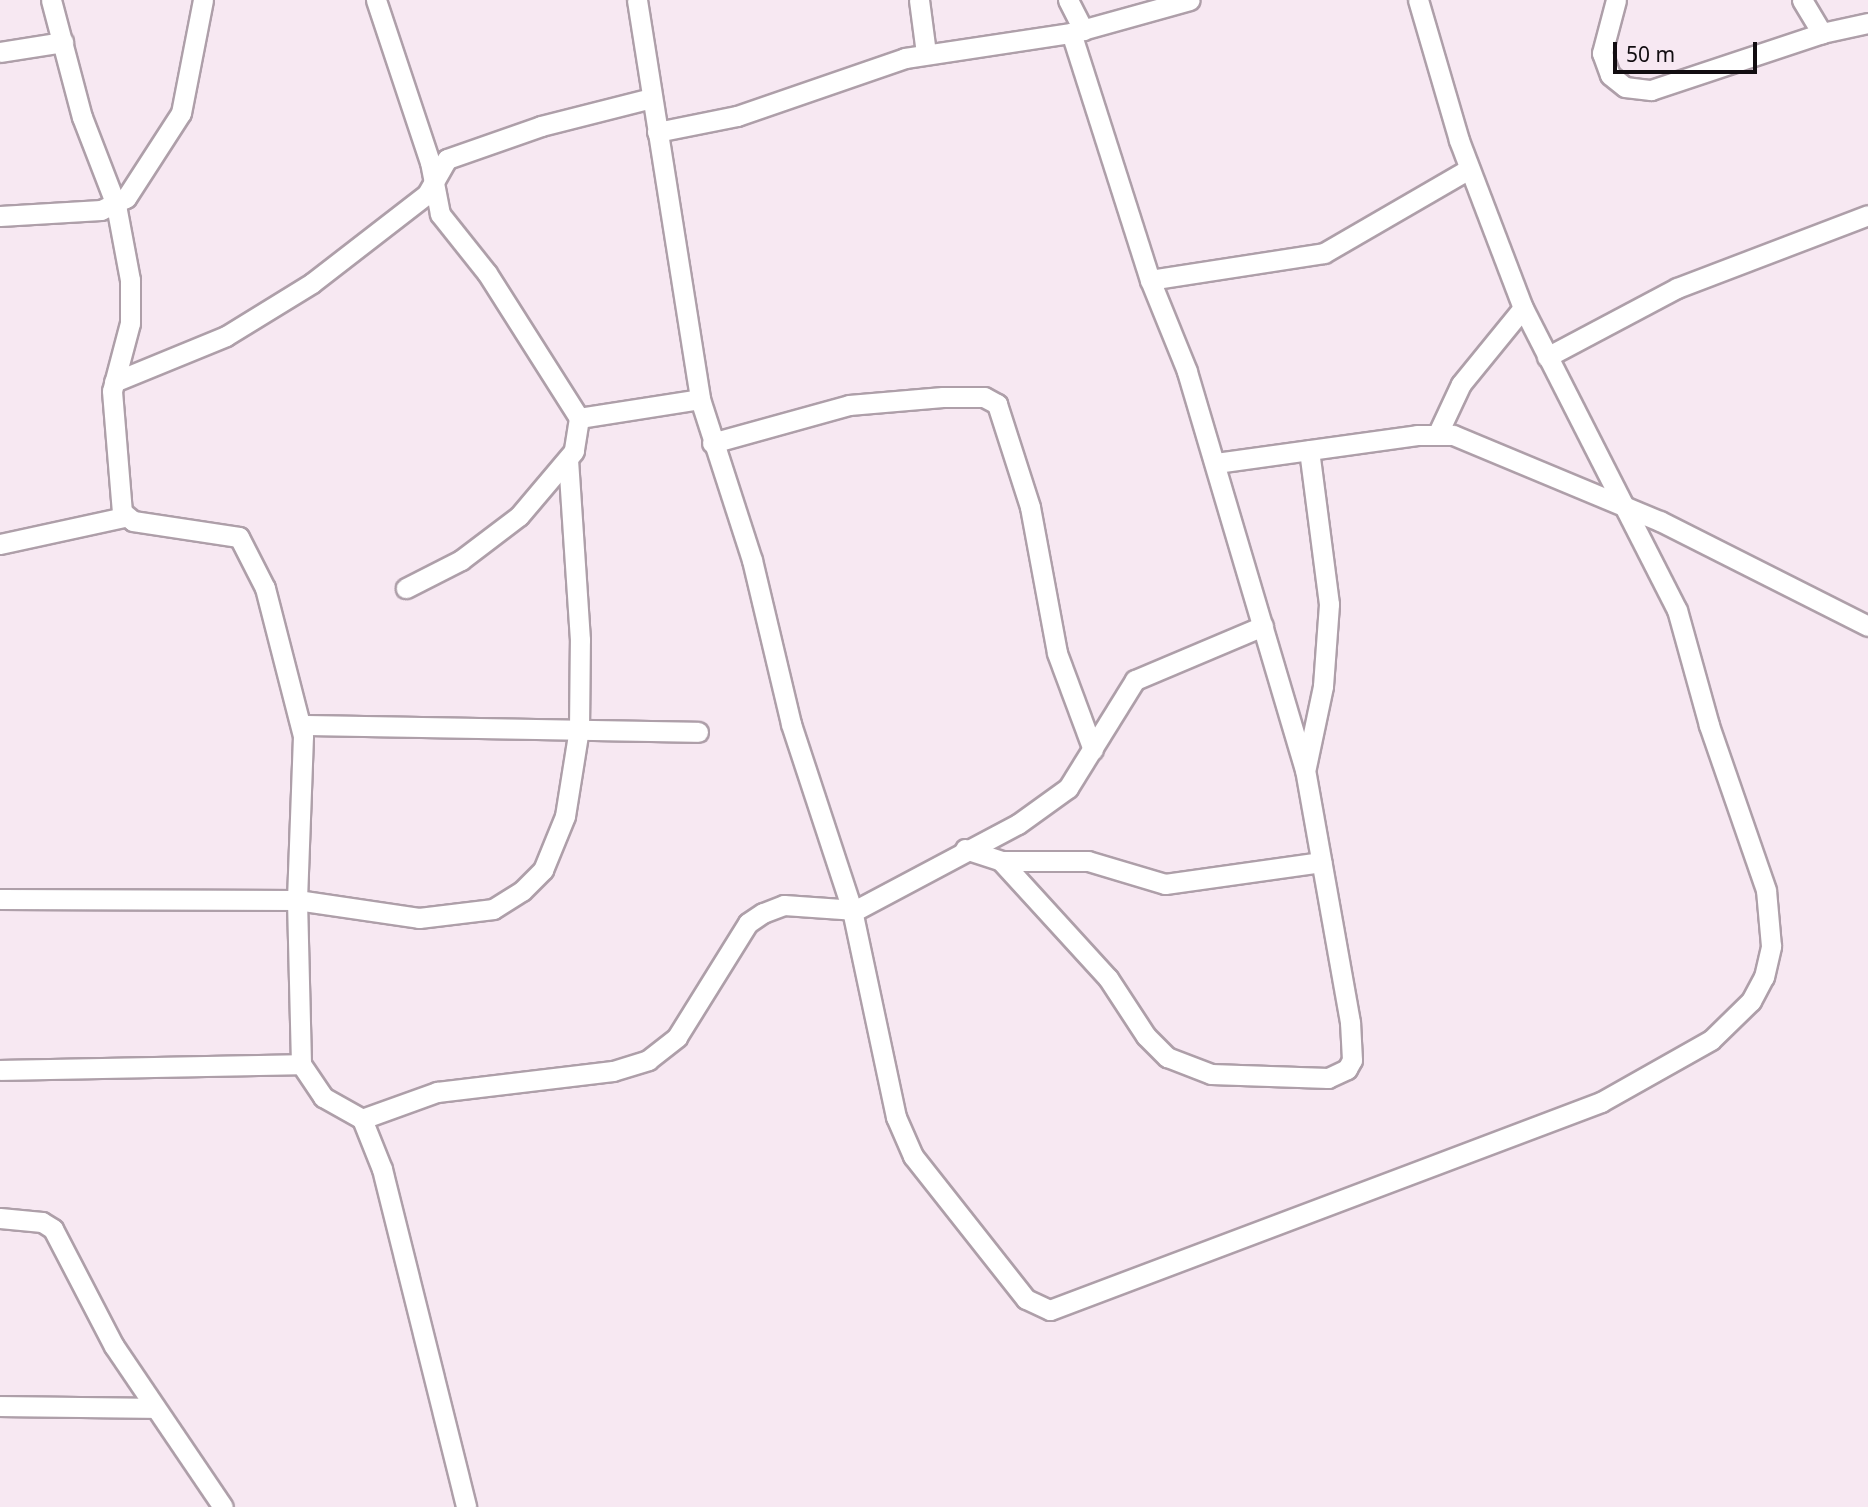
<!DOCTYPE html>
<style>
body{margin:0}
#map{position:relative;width:1868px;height:1507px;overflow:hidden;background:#f7e8f2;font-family:"Noto Sans",sans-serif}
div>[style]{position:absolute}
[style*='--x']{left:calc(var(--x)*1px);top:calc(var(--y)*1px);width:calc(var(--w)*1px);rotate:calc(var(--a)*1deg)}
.roads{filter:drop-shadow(2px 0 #ae9fa9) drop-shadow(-2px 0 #ae9fa9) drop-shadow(0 2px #ae9fa9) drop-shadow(0 -2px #ae9fa9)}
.street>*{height:19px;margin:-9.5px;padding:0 9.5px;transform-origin:9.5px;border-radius:9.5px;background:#fff}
span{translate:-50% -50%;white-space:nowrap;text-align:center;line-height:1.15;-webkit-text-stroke:5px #f7e8f2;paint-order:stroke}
.scale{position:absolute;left:1613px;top:42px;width:144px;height:32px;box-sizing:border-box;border:4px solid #120d11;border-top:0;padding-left:9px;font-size:21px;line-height:24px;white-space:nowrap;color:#120d11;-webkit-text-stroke:5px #f7e8f2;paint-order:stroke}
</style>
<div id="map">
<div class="roads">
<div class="street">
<i style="--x:51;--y:0;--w:121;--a:75.2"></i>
<i style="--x:82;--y:117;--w:94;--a:68.9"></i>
<i style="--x:116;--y:205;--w:76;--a:79.4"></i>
<i style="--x:130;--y:280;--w:43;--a:90"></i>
<i style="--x:130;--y:323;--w:70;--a:104.8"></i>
<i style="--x:112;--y:391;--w:121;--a:85.3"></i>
<i style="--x:122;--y:512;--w:14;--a:39"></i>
<i style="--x:133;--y:521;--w:107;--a:8.6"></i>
<i style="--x:239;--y:537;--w:57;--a:63"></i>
<i style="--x:265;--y:588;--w:153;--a:75.6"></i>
<i style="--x:303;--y:736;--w:164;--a:92.1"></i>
<i style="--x:297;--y:900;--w:164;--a:88.6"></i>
<i style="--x:301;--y:1064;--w:40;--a:56"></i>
<i style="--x:323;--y:1097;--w:45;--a:29.4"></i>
<i style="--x:362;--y:1119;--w:54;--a:68.2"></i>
<i style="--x:382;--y:1169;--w:348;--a:76"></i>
<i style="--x:376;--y:0;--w:171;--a:71.6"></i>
<i style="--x:430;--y:162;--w:53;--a:79.1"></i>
<i style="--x:440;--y:214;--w:75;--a:51.5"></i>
<i style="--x:487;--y:273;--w:172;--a:57.6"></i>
<i style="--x:579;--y:418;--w:33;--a:99"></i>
<i style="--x:574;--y:451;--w:85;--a:130.2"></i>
<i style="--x:519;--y:516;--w:73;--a:142.8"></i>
<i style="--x:461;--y:560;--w:62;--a:153"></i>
<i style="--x:637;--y:0;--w:404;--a:81"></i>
<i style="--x:700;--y:399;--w:169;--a:72.1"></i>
<i style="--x:752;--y:560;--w:169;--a:76.6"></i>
<i style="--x:791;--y:724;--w:196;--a:71.8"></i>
<i style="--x:852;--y:910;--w:212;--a:78"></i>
<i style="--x:896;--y:1117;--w:43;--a:66.4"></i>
<i style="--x:913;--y:1156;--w:182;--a:51.7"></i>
<i style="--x:1026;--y:1299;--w:26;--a:25"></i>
<i style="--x:1050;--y:1310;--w:589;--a:-20.68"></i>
<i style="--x:1601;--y:1102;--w:126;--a:-29.4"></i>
<i style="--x:1711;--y:1040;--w:56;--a:-44.3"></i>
<i style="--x:1751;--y:1001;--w:27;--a:-62"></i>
<i style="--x:1764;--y:977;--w:32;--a:-77"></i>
<i style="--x:1771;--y:946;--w:56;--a:-95.1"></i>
<i style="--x:1766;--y:890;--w:175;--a:-109.1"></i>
<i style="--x:1709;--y:725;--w:119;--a:-105.5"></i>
<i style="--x:1677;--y:610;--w:339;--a:-117"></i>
<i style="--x:1523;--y:308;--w:180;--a:-110.9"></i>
<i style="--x:1459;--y:140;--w:146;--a:-106.3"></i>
<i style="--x:919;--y:0;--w:53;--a:82.5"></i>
<i style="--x:1068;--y:0;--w:34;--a:63"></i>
<i style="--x:1616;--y:0;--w:55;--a:104.8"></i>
<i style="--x:1602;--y:53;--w:23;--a:70"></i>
<i style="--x:1610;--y:75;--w:19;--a:39"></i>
<i style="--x:1625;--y:87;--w:26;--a:7"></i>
<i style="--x:1651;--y:90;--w:180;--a:-18.4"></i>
<i style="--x:1822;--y:33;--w:47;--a:-12.3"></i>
<i style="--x:1802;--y:0;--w:39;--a:59"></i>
<i style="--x:0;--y:52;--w:64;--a:-9"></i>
<i style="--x:657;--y:132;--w:82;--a:-11.3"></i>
<i style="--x:737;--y:116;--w:178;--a:-19"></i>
<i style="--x:905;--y:58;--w:168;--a:-8.6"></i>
<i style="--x:1071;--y:33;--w:123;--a:-15.5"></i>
<i style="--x:0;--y:216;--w:101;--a:-3.4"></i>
<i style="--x:101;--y:210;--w:28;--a:-26"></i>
<i style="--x:126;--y:198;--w:101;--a:-57.1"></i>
<i style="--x:181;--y:113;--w:115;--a:-79"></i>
<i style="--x:1150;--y:280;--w:176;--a:-8.8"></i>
<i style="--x:1324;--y:253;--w:168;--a:-30.1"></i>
<i style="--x:1547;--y:357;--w:147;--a:-28"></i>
<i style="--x:1677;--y:288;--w:204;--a:-20.9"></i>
<i style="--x:114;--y:382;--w:121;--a:-22.3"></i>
<i style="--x:226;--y:336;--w:101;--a:-31.6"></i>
<i style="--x:312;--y:283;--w:145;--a:-37.7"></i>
<i style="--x:427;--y:194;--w:40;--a:-60.3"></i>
<i style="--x:447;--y:159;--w:100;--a:-19.3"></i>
<i style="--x:541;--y:126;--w:114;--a:-14.2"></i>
<i style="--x:579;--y:418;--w:122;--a:-8.9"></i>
<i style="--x:1438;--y:433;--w:54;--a:-64.9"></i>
<i style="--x:1461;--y:384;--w:98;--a:-50.8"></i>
<i style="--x:712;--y:443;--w:142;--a:-15.5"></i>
<i style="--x:849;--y:405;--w:94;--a:-4.9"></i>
<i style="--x:943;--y:397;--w:41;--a:0"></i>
<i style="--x:984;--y:397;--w:15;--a:28"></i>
<i style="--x:997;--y:404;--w:108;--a:72.2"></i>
<i style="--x:1030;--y:507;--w:148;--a:79.5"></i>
<i style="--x:1057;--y:653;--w:103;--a:69.6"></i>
<i style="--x:1216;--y:463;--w:203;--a:-7.9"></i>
<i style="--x:1417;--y:435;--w:36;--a:0"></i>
<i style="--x:1453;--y:435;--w:224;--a:22.6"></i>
<i style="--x:1660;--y:521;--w:233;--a:26.8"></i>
<i style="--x:0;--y:544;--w:127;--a:-12.3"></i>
<i style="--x:302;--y:725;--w:396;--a:1"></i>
<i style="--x:1306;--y:767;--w:83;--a:-78.1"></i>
<i style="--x:1323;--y:686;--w:82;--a:-85.8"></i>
<i style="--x:1329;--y:604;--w:155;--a:-97.4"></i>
<i style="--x:965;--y:849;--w:38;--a:18"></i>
<i style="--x:1001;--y:861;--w:87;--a:0"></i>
<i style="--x:1088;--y:861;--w:80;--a:16.6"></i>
<i style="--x:1165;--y:884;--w:158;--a:-8"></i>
<i style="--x:1001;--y:861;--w:159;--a:47.6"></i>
<i style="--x:1108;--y:978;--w:69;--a:56.8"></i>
<i style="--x:1146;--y:1036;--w:30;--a:45"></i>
<i style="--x:1167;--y:1057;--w:47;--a:21.1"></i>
<i style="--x:1211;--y:1074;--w:117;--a:2"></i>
<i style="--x:1328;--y:1078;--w:21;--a:-25"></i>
<i style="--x:1347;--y:1069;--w:10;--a:-61"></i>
<i style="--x:1352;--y:1060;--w:38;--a:-93"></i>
<i style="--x:1350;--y:1022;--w:256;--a:-100.1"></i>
<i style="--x:1305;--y:770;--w:416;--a:-106.5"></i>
<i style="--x:1187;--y:371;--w:98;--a:-112.1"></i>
<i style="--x:1150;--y:280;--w:259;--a:-107.7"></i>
<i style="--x:0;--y:899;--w:297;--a:0.2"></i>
<i style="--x:297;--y:900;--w:123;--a:8.4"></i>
<i style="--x:419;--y:918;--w:75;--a:-6.9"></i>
<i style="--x:493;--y:909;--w:34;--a:-32"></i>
<i style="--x:522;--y:891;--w:30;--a:-45"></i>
<i style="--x:543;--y:870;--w:58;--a:-67.8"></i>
<i style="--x:565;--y:816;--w:88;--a:-80.9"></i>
<i style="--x:579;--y:729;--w:89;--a:-89.4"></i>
<i style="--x:580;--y:640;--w:181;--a:-93.8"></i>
<i style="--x:0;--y:1070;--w:301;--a:-1.1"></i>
<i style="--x:362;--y:1119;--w:80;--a:-19.8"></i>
<i style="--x:437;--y:1092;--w:177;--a:-6.8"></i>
<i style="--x:613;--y:1071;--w:37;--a:-17"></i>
<i style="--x:648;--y:1060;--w:37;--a:-38"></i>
<i style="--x:677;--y:1037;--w:134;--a:-58.1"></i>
<i style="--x:748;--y:923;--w:18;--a:-34"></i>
<i style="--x:763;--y:913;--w:22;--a:-21"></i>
<i style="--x:784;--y:905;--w:72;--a:4"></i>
<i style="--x:856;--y:910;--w:183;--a:-28"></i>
<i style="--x:1018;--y:824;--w:62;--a:-35.8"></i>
<i style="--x:1068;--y:788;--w:127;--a:-58.2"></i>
<i style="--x:1135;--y:680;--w:139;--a:-22.9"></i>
<i style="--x:0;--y:1218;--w:42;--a:5.4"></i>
<i style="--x:42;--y:1222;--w:13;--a:32"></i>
<i style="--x:53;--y:1229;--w:132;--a:62.5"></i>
<i style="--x:114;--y:1346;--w:194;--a:55.9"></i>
<i style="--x:0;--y:1406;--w:153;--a:0.7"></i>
</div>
</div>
<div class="scale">50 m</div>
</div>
